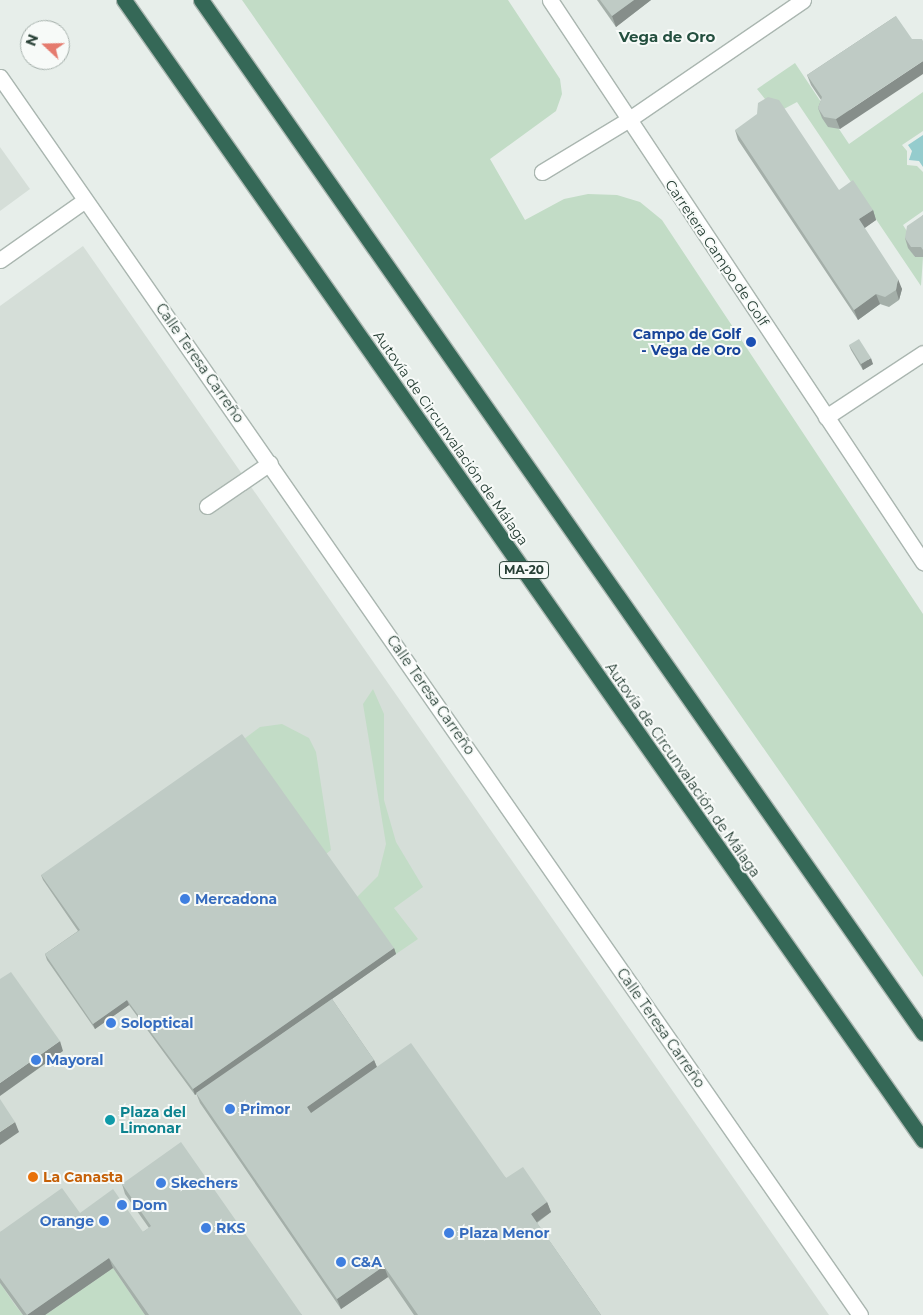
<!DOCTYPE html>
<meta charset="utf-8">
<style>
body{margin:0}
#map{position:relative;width:923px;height:1315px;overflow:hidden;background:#e7eeea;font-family:Montserrat,sans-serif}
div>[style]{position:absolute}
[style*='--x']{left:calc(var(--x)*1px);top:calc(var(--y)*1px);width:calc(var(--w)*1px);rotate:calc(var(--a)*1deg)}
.built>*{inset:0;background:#d5ded8}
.green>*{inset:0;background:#c2dcc6}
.water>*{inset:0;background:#95cccd}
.roads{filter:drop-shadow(1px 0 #aab6b0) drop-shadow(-1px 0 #aab6b0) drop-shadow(0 1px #aab6b0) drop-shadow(0 -1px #aab6b0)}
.lane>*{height:15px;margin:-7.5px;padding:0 7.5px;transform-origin:7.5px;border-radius:7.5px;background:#fff}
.street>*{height:15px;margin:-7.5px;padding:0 7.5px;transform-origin:7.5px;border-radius:7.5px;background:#fff}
.secondary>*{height:15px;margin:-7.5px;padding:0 7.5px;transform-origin:7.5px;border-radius:7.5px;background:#fff}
.highway>*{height:15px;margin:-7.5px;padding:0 7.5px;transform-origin:7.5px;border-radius:7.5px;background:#356857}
.wall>*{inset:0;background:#a4afa9}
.shaded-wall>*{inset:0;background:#868e8a}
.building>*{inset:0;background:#bfcbc5}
.dots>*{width:14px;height:14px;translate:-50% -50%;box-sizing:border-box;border:2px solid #f7faf8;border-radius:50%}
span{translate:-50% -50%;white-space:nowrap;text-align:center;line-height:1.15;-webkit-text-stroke:4px #f7faf8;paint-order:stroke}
.shield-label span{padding:1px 4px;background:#f7faf8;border:1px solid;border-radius:4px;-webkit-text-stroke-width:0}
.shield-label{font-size:12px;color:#273f35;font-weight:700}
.street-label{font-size:14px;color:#273f35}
.transit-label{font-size:14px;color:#164399;font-weight:700}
.right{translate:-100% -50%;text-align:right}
.shop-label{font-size:14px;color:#366cbe;font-weight:700}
.left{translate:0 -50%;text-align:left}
.culture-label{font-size:14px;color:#0d838f;font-weight:700}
.food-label{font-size:14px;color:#c56008;font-weight:700}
.neighbourhood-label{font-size:15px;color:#244f3f;font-weight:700}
.north{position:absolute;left:20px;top:20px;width:50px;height:50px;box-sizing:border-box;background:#f7faf8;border:1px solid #a4afaa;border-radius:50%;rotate:291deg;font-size:14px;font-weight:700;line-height:20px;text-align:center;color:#273f35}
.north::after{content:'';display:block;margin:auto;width:18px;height:22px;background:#e57b6e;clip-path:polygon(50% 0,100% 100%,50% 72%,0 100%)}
</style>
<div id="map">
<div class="built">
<i style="clip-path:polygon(0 147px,30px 189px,0 211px)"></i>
<i style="clip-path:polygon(83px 246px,829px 1315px,0 1315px,0 306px)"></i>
</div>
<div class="green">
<i style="clip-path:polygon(242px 0,508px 0,560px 79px,562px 94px,556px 111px,490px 159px,525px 220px,564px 199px,588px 194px,617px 195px,640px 202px,662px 220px,923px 614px,923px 977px)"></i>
<i style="clip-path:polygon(795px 63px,849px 144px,923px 92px,923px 131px,902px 145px,907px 151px,907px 165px,917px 166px,923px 172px,923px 211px,903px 225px,910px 236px,909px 248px,915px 257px,923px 257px,921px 286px,797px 102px,782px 110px,772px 108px,757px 89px)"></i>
<i style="clip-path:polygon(373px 689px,384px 714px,384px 800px,396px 842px,423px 887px,394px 908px,418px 939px,396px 954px,356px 898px,378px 876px,386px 844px,363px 704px)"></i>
<i style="clip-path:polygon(282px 724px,309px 738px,316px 752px,331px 850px,326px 854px,244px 739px,260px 727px)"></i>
<i style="clip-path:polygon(113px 1268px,145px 1315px,45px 1315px)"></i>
<i style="clip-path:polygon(0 1283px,15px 1305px,23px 1315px,0 1315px)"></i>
</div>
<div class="water">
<i style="clip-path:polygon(923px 135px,923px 167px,919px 161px,909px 160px,912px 151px,908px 145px)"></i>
</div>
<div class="roads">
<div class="lane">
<i style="--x:826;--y:417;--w:116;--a:-33.4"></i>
<i style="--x:207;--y:506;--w:76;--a:-34.3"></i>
</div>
<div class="street">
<i style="--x:0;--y:77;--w:1507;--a:55.21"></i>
<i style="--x:542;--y:172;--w:100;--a:-31.2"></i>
<i style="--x:628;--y:120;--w:212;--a:-34.4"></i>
<i style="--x:0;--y:260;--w:104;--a:-35.2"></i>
</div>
<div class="secondary">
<i style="--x:550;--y:0;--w:675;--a:56.43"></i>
</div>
<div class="highway">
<i style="--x:124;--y:0;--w:1392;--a:54.97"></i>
<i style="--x:201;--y:0;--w:1260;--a:55.05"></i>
</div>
</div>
<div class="wall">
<i style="clip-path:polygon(597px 0,651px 0,616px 27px)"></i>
<i style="clip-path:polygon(896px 16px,840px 129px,828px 127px,822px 118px,818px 108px,821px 100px,811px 85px,807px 75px)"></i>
<i style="clip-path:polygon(735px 130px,873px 210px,876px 220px,864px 228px,902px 289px,899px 300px,889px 307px,880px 304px,858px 320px,738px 140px)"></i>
<i style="clip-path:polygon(923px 215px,923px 257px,915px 257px,908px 248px,905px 238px)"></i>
<i style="clip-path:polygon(849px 345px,873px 364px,863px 370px,851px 350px)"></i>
<i style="clip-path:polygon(41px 875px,394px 948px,396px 954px,332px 999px,374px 1060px,377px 1067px,506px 1178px,547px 1202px,551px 1212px,537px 1223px,601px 1315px,414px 1315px,388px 1277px,341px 1309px,200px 1103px,196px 1093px,195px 1095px,129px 1005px,95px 1029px,47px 960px,45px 954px,78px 931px,43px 880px)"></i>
<i style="clip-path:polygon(122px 1184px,302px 1315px,145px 1315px,113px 1268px,45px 1315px,23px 1315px,0 1283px,0 1232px,80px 1213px,143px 1232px,149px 1228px,125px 1194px)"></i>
</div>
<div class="shaded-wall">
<i style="clip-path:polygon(634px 0,651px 0,616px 27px,612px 16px)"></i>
<i style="clip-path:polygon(923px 61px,923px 74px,840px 129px,836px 119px)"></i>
<i style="clip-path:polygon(873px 210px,876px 220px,862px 230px,859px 219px)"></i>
<i style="clip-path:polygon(898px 279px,902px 289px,899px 300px,896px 290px)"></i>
<i style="clip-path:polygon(876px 294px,880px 304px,858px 320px,854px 310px)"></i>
<i style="clip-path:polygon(871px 358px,873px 364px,863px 370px,861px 364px)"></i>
<i style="clip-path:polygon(394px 948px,396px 954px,195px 1095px,193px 1089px)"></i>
<i style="clip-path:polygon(127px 1000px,129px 1005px,95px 1029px,93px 1024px)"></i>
<i style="clip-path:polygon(60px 1041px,63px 1051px,0 1096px,0 1083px)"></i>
<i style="clip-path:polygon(374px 1060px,378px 1070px,311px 1117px,307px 1107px)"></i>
<i style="clip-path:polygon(15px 1122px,19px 1132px,0 1145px,0 1132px)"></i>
<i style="clip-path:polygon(547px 1202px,551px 1212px,534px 1224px,531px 1214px)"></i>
<i style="clip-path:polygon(109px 1258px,113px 1268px,45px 1315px,27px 1315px)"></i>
<i style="clip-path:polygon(384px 1266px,388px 1277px,341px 1309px,337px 1299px)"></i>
</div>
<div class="building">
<i style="clip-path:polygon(600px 0,634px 0,612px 16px)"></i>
<i style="clip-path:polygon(896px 16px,912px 39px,922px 39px,923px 41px,923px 61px,836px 119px,824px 117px,818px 108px,822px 97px,807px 75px)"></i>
<i style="clip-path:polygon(768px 97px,779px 100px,839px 190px,853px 180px,873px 210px,859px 219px,898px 279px,896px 290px,885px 297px,876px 294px,854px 310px,735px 130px,757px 114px,758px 103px)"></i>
<i style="clip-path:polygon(923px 215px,923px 250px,921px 247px,911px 247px,905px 238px,907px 226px)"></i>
<i style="clip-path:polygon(859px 339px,871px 358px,861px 364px,849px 345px)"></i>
<i style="clip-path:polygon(242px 734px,394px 948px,193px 1089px,127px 1000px,93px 1024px,45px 954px,80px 930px,41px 875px)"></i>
<i style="clip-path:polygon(11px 972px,60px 1041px,0 1083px,0 979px)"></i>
<i style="clip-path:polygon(332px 999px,374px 1060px,307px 1107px,311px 1113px,411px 1043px,506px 1178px,523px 1167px,547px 1202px,531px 1214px,601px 1315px,418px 1315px,384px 1266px,337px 1299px,196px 1093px)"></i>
<i style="clip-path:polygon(0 1099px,15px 1122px,0 1132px)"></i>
<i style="clip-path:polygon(181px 1142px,302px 1315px,149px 1315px,109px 1258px,27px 1315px,0 1278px,0 1232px,62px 1188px,80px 1213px,113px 1189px,143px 1232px,151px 1226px,122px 1184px)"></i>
</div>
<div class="dots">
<i style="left:751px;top:342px;background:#1a4fb4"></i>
<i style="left:185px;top:899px;background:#3f7fe0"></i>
<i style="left:111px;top:1023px;background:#3f7fe0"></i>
<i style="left:36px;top:1060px;background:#3f7fe0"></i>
<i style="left:230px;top:1109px;background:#3f7fe0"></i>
<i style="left:110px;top:1120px;background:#0f9aa8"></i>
<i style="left:33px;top:1177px;background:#e8710a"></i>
<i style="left:161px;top:1183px;background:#3f7fe0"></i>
<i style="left:122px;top:1205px;background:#3f7fe0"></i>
<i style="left:104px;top:1221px;background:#3f7fe0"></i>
<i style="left:206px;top:1228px;background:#3f7fe0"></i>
<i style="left:449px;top:1233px;background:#3f7fe0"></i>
<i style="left:341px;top:1262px;background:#3f7fe0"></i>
</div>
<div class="shield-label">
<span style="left:524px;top:570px">MA-20</span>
</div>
<div class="street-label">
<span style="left:717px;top:253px;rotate:56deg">Carretera Campo de Golf</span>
<span style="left:200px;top:363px;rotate:55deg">Calle Teresa Carreño</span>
<span style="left:451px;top:438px;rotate:55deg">Autovía de Circunvalación de Málaga</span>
<span style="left:431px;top:695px;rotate:55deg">Calle Teresa Carreño</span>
<span style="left:683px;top:770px;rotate:55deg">Autovía de Circunvalación de Málaga</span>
<span style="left:661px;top:1028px;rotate:55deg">Calle Teresa Carreño</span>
</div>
<div class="transit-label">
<span class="right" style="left:741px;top:342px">Campo de Golf<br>- Vega de Oro</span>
</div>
<div class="shop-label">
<span class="left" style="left:195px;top:899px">Mercadona</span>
<span class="left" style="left:121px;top:1023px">Soloptical</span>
<span class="left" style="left:46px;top:1060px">Mayoral</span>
<span class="left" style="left:240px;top:1109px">Primor</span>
<span class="left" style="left:171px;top:1183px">Skechers</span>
<span class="left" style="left:132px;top:1205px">Dom</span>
<span class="right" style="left:94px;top:1221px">Orange</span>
<span class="left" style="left:216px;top:1228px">RKS</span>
<span class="left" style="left:459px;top:1233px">Plaza Menor</span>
<span class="left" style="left:351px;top:1262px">C&amp;A</span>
</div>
<div class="culture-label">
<span class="left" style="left:120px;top:1120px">Plaza del<br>Limonar</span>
</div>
<div class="food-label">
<span class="left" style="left:43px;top:1177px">La Canasta</span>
</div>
<div class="neighbourhood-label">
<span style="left:667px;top:37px">Vega de Oro</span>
</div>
<div class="north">N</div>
</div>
